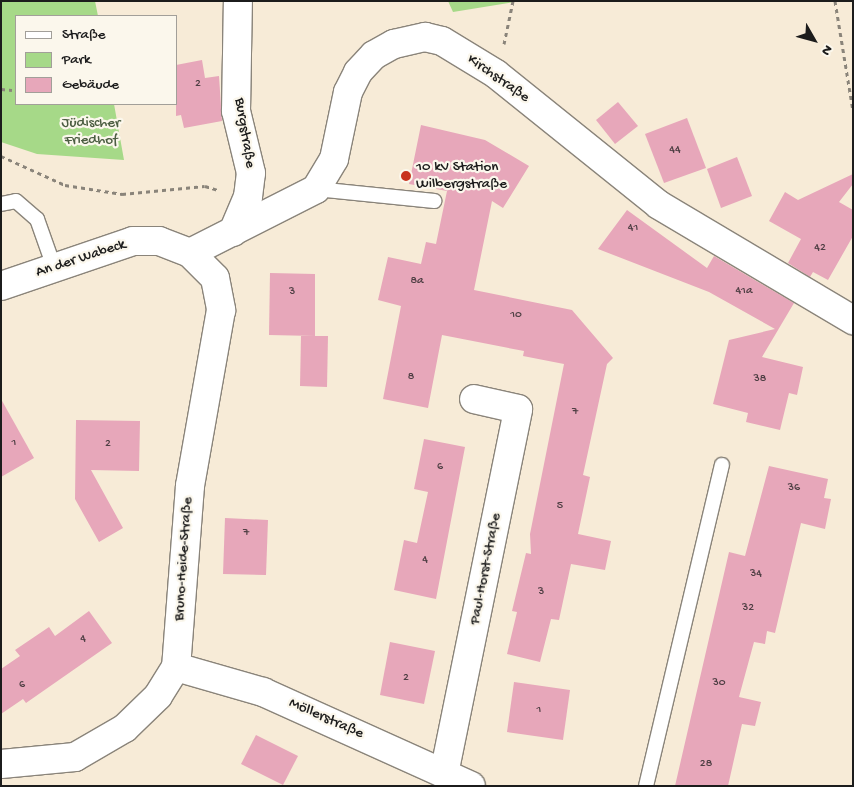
<!DOCTYPE html>
<meta charset="utf-8">
<style>
body{margin:0}
#map{position:relative;width:854px;height:787px;overflow:hidden;background:#f7ebd7;font-family:"Gochi Hand",sans-serif}
div>[style]{position:absolute}
[style*='--x']{left:calc(var(--x)*1px);top:calc(var(--y)*1px);width:calc(var(--w)*1px);rotate:calc(var(--a)*1deg)}
.green>*{inset:0;background:#a6d988}
.building>*{inset:0;background:#e7a7ba}
.path>*{height:3px;margin-top:-1.5px;transform-origin:0;background:repeating-linear-gradient(90deg,#8a847a 0 4px,transparent 0 8px)}
.roads{filter:drop-shadow(1px 0 #8a847a) drop-shadow(-1px 0 #8a847a) drop-shadow(0 1px #8a847a) drop-shadow(0 -1px #8a847a)}
.service>*{height:14px;margin:-7px;padding:0 7px;transform-origin:7px;border-radius:7px;background:#fff}
.minor>*{height:28px;margin:-14px;padding:0 14px;transform-origin:14px;border-radius:14px;background:#fff}
.dots>*{width:14px;height:14px;translate:-50% -50%;box-sizing:border-box;border:2px solid #fbf7ec;border-radius:50%}
span{translate:-50% -50%;white-space:nowrap;text-align:center;line-height:1.15;-webkit-text-stroke:4.5px #fbf7ec;paint-order:stroke}
.number-label{font-size:12px;color:#4f3f44}
.number-label span{-webkit-text-stroke-width:0}
.street-label{font-size:15px;color:#1c1c1c}
.park-label{font-size:15px;color:#4c5e42}
.poi-label{font-size:15px;color:#1c1c1c}
.left{translate:0 -50%;text-align:left}
.frame{position:absolute;inset:0;border:2px solid #1c1c1c;pointer-events:none}
.legend{position:absolute;left:15px;top:15px;width:162px;height:90px;box-sizing:border-box;background:#fbf7ec;border:1px solid #a29f99;margin:0;padding:6px 9px;list-style:none;font-size:15px;color:#1c1c1c}
.legend li{display:flex;align-items:center;gap:10px;height:25px}
.legend b{width:25px;border:1px solid #a29f99}
.north{position:absolute;left:789px;top:15px;width:50px;height:50px;-webkit-text-stroke:4px #fbf7ec;paint-order:stroke;rotate:128deg;font-size:14px;font-weight:700;line-height:20px;text-align:center;color:#1c1c1c}
.north::after{content:'';display:block;margin:auto;width:18px;height:22px;background:#1c1c1c;clip-path:polygon(50% 0,100% 100%,50% 72%,0 100%)}
</style>
<div id="map">
<div class="green">
<i style="clip-path:polygon(1px 1px,95px 1px,98px 16px,16px 16px,16px 104px,114px 104px,124px 160px,37px 154px,1px 142px)"></i>
<i style="clip-path:polygon(448px 1px,521px 1px,453px 12px)"></i>
</div>
<div class="building">
<i style="clip-path:polygon(202px 60px,205px 78px,219px 76px,222px 121px,184px 128px,181px 115px,176px 116px,176px 65px)"></i>
<i style="clip-path:polygon(618px 102px,638px 126px,615px 144px,596px 120px)"></i>
<i style="clip-path:polygon(687px 118px,706px 168px,664px 183px,645px 134px)"></i>
<i style="clip-path:polygon(421px 125px,485px 140px,529px 166px,503px 208px,492px 201px,474px 290px,572px 310px,613px 358px,607px 364px,583px 475px,590px 477px,578px 534px,611px 541px,605px 570px,571px 564px,559px 620px,551px 619px,540px 662px,507px 654px,517px 612px,512px 611px,526px 553px,531px 554px,530px 534px,564px 364px,523px 356px,524px 351px,442px 335px,428px 408px,383px 399px,401px 306px,378px 300px,388px 257px,421px 264px,426px 242px,436px 244px,447px 191px,409px 184px)"></i>
<i style="clip-path:polygon(737px 157px,752px 196px,721px 208px,707px 169px)"></i>
<i style="clip-path:polygon(853px 174px,853px 184px,839px 202px,853px 210px,853px 236px,828px 280px,813px 272px,810px 277px,788px 263px,801px 239px,769px 221px,785px 192px,798px 200px)"></i>
<i style="clip-path:polygon(627px 210px,707px 268px,714px 256px,794px 303px,762px 357px,803px 367px,797px 395px,789px 393px,780px 430px,746px 422px,748px 413px,713px 404px,729px 340px,775px 329px,709px 292px,598px 249px)"></i>
<i style="clip-path:polygon(270px 273px,315px 274px,315px 336px,269px 335px)"></i>
<i style="clip-path:polygon(301px 336px,328px 336px,327px 387px,300px 386px)"></i>
<i style="clip-path:polygon(1px 399px,34px 458px,1px 477px)"></i>
<i style="clip-path:polygon(76px 420px,140px 421px,139px 471px,91px 470px,123px 528px,99px 542px,75px 499px)"></i>
<i style="clip-path:polygon(424px 439px,465px 447px,436px 599px,394px 590px,404px 540px,417px 543px,428px 492px,414px 489px)"></i>
<i style="clip-path:polygon(769px 466px,828px 479px,824px 498px,831px 499px,825px 529px,801px 523px,775px 633px,767px 631px,765px 644px,754px 642px,739px 697px,761px 702px,755px 726px,742px 724px,728px 786px,675px 786px,729px 552px,745px 556px)"></i>
<i style="clip-path:polygon(225px 518px,268px 520px,266px 575px,223px 574px)"></i>
<i style="clip-path:polygon(89px 611px,112px 643px,26px 703px,23px 699px,1px 714px,1px 669px,20px 656px,15px 650px,49px 627px,55px 636px)"></i>
<i style="clip-path:polygon(390px 642px,435px 651px,424px 704px,380px 695px)"></i>
<i style="clip-path:polygon(514px 682px,570px 690px,563px 740px,507px 732px)"></i>
<i style="clip-path:polygon(256px 735px,298px 756px,283px 785px,241px 764px)"></i>
</div>
<div class="path">
<i style="--x:835;--y:1;--w:111;--a:80.7"></i>
<i style="--x:504;--y:44;--w:44;--a:-78.2"></i>
<i style="--x:1;--y:89;--w:11;--a:5"></i>
<i style="--x:1;--y:156;--w:70;--a:24.4"></i>
<i style="--x:65;--y:185;--w:58;--a:9"></i>
<i style="--x:122;--y:194;--w:83;--a:-5.5"></i>
<i style="--x:205;--y:186;--w:14;--a:17"></i>
</div>
<div class="roads">
<div class="service">
<i style="--x:316;--y:189;--w:119;--a:5.8"></i>
<i style="--x:1;--y:204;--w:15;--a:-11"></i>
<i style="--x:16;--y:201;--w:28;--a:41"></i>
<i style="--x:37;--y:219;--w:51;--a:70.5"></i>
<i style="--x:646;--y:786;--w:330;--a:-76.7"></i>
</div>
<div class="minor">
<i style="--x:233;--y:232;--w:38;--a:-67"></i>
<i style="--x:248;--y:197;--w:24;--a:-83"></i>
<i style="--x:251;--y:173;--w:64;--a:-103.6"></i>
<i style="--x:236;--y:111;--w:110;--a:-89"></i>
<i style="--x:190;--y:253;--w:141;--a:-26.9"></i>
<i style="--x:316;--y:189;--w:35;--a:-59"></i>
<i style="--x:334;--y:159;--w:68;--a:-78.2"></i>
<i style="--x:348;--y:92;--w:22;--a:-63"></i>
<i style="--x:358;--y:72;--w:23;--a:-47"></i>
<i style="--x:374;--y:55;--w:23;--a:-29"></i>
<i style="--x:394;--y:44;--w:32;--a:-13"></i>
<i style="--x:425;--y:37;--w:17;--a:13"></i>
<i style="--x:442;--y:41;--w:63;--a:31.4"></i>
<i style="--x:496;--y:74;--w:209;--a:38.8"></i>
<i style="--x:659;--y:205;--w:226;--a:30.7"></i>
<i style="--x:1;--y:286;--w:139;--a:-18.8"></i>
<i style="--x:133;--y:241;--w:26;--a:0"></i>
<i style="--x:159;--y:241;--w:33;--a:21"></i>
<i style="--x:190;--y:253;--w:35;--a:45"></i>
<i style="--x:215;--y:278;--w:33;--a:79"></i>
<i style="--x:221;--y:310;--w:179;--a:100"></i>
<i style="--x:190;--y:486;--w:182;--a:94.4"></i>
<i style="--x:176;--y:667;--w:34;--a:122"></i>
<i style="--x:158;--y:696;--w:46;--a:135.9"></i>
<i style="--x:125;--y:728;--w:58;--a:149.9"></i>
<i style="--x:75;--y:757;--w:74;--a:174.6"></i>
<i style="--x:176;--y:667;--w:91;--a:16"></i>
<i style="--x:263;--y:692;--w:228;--a:24.3"></i>
<i style="--x:444;--y:774;--w:372;--a:-78.5"></i>
<i style="--x:518;--y:409;--w:45;--a:-167.2"></i>
</div>
</div>
<div class="dots">
<i style="left:406px;top:176px;background:#c8321e"></i>
</div>
<div class="number-label">
<span style="left:198px;top:85px">2</span>
<span style="left:675px;top:151px">44</span>
<span style="left:633px;top:229px">41</span>
<span style="left:820px;top:249px">42</span>
<span style="left:417px;top:282px">8a</span>
<span style="left:744px;top:292px">41a</span>
<span style="left:292px;top:293px">3</span>
<span style="left:516px;top:316px">10</span>
<span style="left:411px;top:378px">8</span>
<span style="left:760px;top:380px">38</span>
<span style="left:575px;top:413px">7</span>
<span style="left:14px;top:444px">1</span>
<span style="left:108px;top:445px">2</span>
<span style="left:440px;top:468px">6</span>
<span style="left:794px;top:489px">36</span>
<span style="left:560px;top:507px">5</span>
<span style="left:246px;top:534px">7</span>
<span style="left:425px;top:561px">4</span>
<span style="left:756px;top:575px">34</span>
<span style="left:541px;top:593px">3</span>
<span style="left:748px;top:609px">32</span>
<span style="left:83px;top:640px">4</span>
<span style="left:406px;top:679px">2</span>
<span style="left:719px;top:684px">30</span>
<span style="left:22px;top:686px">6</span>
<span style="left:539px;top:711px">1</span>
<span style="left:706px;top:765px">28</span>
</div>
<div class="street-label">
<span style="left:498px;top:79px;rotate:35deg">Kirchstraße</span>
<span style="left:244px;top:133px;rotate:81deg">Burgstraße</span>
<span style="left:81px;top:259px;rotate:-18deg">An der Wabeck</span>
<span style="left:184px;top:559px;rotate:-86deg">Bruno-Heide-Straße</span>
<span style="left:486px;top:569px;rotate:-79deg">Paul-Horst-Straße</span>
<span style="left:326px;top:719px;rotate:24deg">Möllerstraße</span>
</div>
<div class="park-label">
<span style="left:91px;top:132px">Jüdischer<br>Friedhof</span>
</div>
<div class="poi-label">
<span class="left" style="left:416px;top:176px">10 kV Station<br>Wilbergstraße</span>
</div>
<div class="frame"></div>
<ul class="legend">
<li><b style="height:6px;background:#fff"></b>Straße</li>
<li><b style="height:14px;background:#a6d988"></b>Park</li>
<li><b style="height:14px;background:#e7a7ba"></b>Gebäude</li>
</ul>
<div class="north">N</div>
</div>
